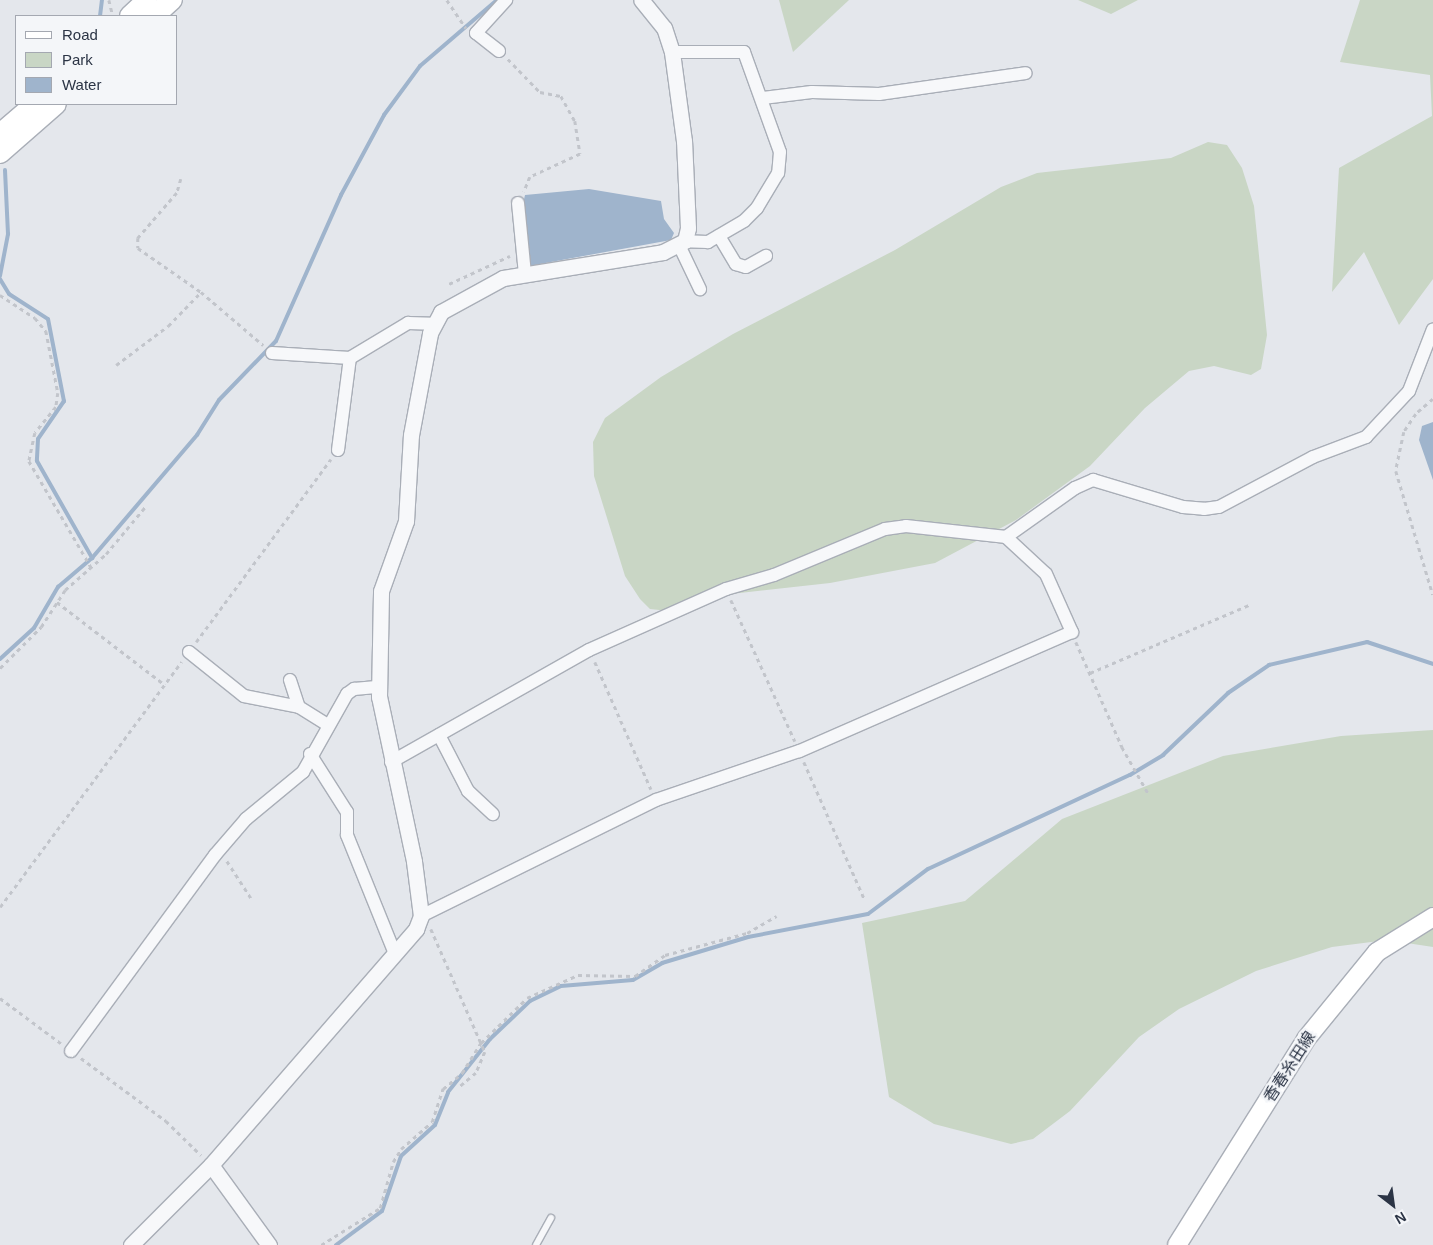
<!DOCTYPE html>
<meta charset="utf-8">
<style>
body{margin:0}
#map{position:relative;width:1433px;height:1245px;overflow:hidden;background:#e4e7ec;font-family:Arial,"Noto Sans JP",sans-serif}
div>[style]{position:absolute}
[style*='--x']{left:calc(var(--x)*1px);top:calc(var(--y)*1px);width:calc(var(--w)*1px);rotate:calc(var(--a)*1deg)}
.green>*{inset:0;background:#c9d6c5}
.water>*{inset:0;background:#9fb4cc}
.stream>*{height:4px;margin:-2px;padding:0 2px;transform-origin:2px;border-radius:2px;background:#9fb4cc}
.path>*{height:2.5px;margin-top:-1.25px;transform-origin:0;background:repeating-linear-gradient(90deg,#c2c5cb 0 4px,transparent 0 8px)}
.roads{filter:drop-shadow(1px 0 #a9aeb7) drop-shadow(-1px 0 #a9aeb7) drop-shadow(0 1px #a9aeb7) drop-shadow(0 -1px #a9aeb7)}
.service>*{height:6px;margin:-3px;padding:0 3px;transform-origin:3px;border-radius:3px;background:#f7f8fa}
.minor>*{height:12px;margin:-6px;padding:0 6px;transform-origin:6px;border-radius:6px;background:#f7f8fa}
.tertiary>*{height:15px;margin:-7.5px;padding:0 7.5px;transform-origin:7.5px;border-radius:7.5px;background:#f7f8fa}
.secondary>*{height:18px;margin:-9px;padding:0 9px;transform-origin:9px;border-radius:9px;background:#fff}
.trunk>*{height:20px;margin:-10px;padding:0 10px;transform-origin:10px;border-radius:10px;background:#fff}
span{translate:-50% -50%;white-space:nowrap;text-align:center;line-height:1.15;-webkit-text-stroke:4.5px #f4f6f9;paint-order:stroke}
.street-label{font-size:16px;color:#2b3445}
.legend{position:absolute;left:15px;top:15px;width:162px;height:90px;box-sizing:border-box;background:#f4f6f9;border:1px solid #a4a8b1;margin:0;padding:6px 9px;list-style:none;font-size:15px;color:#2b3445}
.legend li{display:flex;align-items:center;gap:10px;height:25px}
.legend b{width:25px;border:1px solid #a4a8b1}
.north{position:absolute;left:1368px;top:1180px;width:50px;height:50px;-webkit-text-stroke:4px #f4f6f9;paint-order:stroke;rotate:150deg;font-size:14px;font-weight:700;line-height:20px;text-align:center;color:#2b3445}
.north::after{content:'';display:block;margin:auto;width:18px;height:22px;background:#2b3445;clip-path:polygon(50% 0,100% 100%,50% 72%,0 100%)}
</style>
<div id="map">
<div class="green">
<i style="clip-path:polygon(779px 0,849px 0,793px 52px)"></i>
<i style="clip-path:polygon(1078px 0,1138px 0,1111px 14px)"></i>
<i style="clip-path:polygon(1360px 0,1433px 0,1433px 279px,1399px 325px,1364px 252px,1332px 292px,1339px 168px,1432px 116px,1430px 75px,1340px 62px)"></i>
<i style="clip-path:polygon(1208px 142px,1227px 145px,1242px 168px,1254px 206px,1267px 335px,1261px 369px,1251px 375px,1214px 366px,1189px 371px,1145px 408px,1090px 466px,1016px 520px,935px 563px,830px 583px,731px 594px,669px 611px,650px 609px,640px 599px,625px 576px,594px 476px,593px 442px,605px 418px,661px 377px,733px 334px,895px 250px,1001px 187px,1037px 173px,1171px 158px)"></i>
<i style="clip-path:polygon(1433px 730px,1433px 947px,1387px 940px,1332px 947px,1256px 971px,1179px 1009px,1139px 1037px,1070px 1111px,1033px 1139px,1011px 1144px,934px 1124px,889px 1097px,862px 923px,965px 901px,1062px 819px,1223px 756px,1341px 736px)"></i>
</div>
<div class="water">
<i style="clip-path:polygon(589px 189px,661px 201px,664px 219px,674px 233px,671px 240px,529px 266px,522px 208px,525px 195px)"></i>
<i style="clip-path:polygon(1433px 422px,1433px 480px,1419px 440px,1422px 426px)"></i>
</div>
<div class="stream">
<i style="--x:100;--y:16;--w:16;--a:-83"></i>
<i style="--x:0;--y:276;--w:43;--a:-79.2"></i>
<i style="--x:8;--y:234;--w:64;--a:-92.7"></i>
<i style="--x:0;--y:279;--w:17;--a:59"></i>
<i style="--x:9;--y:294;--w:46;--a:32.7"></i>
<i style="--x:48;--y:319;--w:84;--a:79"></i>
<i style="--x:64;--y:401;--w:46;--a:124.4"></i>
<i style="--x:38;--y:439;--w:22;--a:93"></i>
<i style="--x:37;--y:461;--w:112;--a:60.4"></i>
<i style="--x:0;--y:659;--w:46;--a:-42.4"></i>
<i style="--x:34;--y:628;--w:48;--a:-59.7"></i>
<i style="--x:58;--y:587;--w:45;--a:-40.5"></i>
<i style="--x:92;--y:558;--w:162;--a:-49.5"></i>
<i style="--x:197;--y:435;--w:41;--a:-57.8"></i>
<i style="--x:219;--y:400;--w:82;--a:-46"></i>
<i style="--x:276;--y:341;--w:160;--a:-66"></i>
<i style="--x:341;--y:195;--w:91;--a:-61.7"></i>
<i style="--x:384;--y:115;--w:61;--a:-53.7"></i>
<i style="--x:420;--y:66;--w:101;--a:-40.6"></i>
<i style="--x:336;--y:1245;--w:57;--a:-36.5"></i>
<i style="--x:382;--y:1211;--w:58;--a:-70.9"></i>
<i style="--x:401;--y:1156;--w:46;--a:-42.4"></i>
<i style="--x:435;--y:1125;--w:35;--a:-68"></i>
<i style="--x:448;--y:1092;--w:68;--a:-51.6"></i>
<i style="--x:490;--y:1039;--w:55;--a:-43.5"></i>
<i style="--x:530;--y:1001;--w:34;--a:-26"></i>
<i style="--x:561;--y:986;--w:72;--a:-4.8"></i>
<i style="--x:633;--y:980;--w:34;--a:-30"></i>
<i style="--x:662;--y:963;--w:90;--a:-16.8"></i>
<i style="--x:748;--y:937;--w:122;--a:-10.9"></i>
<i style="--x:868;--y:914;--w:75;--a:-36.9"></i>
<i style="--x:928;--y:869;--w:223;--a:-25"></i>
<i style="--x:1130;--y:775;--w:39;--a:-31"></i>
<i style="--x:1163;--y:755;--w:90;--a:-43.6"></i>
<i style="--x:1228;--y:693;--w:50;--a:-34.3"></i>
<i style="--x:1269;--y:665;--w:101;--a:-13.2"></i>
<i style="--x:1367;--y:642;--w:70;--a:18.4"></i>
</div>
<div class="path">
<i style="--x:109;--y:0;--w:16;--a:76"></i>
<i style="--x:447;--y:0;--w:34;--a:56"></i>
<i style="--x:508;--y:59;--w:46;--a:45.9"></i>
<i style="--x:540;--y:92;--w:21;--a:11"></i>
<i style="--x:561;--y:96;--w:29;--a:61"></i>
<i style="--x:575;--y:121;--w:33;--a:81"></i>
<i style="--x:580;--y:154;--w:55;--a:155.3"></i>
<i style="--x:530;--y:177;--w:16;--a:112"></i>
<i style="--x:181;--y:179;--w:15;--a:106"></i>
<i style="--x:177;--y:193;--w:60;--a:130.9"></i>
<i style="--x:138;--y:238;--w:10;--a:90"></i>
<i style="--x:138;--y:248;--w:77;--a:34.9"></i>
<i style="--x:449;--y:284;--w:67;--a:-24.7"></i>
<i style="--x:0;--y:295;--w:42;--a:33.3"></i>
<i style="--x:35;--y:318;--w:17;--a:50"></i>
<i style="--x:46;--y:331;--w:63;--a:79"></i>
<i style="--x:58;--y:393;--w:14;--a:98"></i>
<i style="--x:56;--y:407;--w:33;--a:129"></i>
<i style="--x:35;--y:433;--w:29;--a:102"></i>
<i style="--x:29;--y:461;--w:123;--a:59.7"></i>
<i style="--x:116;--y:365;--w:65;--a:-36.9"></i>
<i style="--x:168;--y:326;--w:47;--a:-45.9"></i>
<i style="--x:201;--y:292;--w:82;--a:40.5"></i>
<i style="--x:1433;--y:399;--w:23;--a:139"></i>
<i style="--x:1416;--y:414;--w:22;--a:124"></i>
<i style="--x:1404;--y:432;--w:40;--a:102"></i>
<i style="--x:1396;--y:471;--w:129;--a:73.4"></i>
<i style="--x:731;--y:600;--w:155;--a:65.6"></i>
<i style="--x:57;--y:602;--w:136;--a:37.5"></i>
<i style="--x:196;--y:642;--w:227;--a:-53.6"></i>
<i style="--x:1076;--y:642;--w:115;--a:66.3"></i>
<i style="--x:1122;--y:747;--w:53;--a:60.5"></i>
<i style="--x:595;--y:662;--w:139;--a:66.2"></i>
<i style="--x:0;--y:668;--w:58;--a:-45"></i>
<i style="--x:41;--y:627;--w:44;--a:-57"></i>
<i style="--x:65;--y:590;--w:55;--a:-41.3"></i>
<i style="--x:106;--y:554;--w:61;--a:-50.3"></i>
<i style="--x:1090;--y:673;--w:175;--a:-23.2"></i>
<i style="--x:804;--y:762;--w:149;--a:66.2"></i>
<i style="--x:227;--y:861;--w:44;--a:57"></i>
<i style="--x:0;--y:907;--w:305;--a:-53.5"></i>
<i style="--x:431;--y:929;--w:134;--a:66.3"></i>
<i style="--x:485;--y:1052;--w:23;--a:113"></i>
<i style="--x:476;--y:1073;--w:23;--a:140"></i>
<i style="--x:0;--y:998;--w:77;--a:36.6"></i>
<i style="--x:81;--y:1058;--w:106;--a:36.5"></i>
<i style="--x:166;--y:1121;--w:49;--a:44.2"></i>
<i style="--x:321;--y:1245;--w:70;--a:-32.1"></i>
<i style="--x:380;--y:1208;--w:48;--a:-74.2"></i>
<i style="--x:393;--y:1162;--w:15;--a:-58"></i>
<i style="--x:401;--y:1149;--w:41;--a:-41.1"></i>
<i style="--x:432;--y:1122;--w:35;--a:-72"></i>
<i style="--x:443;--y:1089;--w:25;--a:-40"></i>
<i style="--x:462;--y:1073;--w:36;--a:-58"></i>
<i style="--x:481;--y:1043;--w:64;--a:-44.4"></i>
<i style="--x:527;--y:998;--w:56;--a:-24.3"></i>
<i style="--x:578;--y:975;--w:57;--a:1"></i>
<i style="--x:635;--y:976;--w:37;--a:-35"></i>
<i style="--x:665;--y:955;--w:85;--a:-15"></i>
<i style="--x:747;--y:933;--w:34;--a:-30"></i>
</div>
<div class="roads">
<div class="service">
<i style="--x:536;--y:1245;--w:31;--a:-61"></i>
</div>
<div class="minor">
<i style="--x:499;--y:51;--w:29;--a:-142"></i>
<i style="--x:476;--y:33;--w:45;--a:-47.7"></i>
<i style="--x:672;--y:52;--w:72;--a:0"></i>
<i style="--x:744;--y:52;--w:106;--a:70.2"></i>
<i style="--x:780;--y:152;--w:21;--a:95"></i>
<i style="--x:778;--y:173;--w:41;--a:121"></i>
<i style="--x:757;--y:208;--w:18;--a:135"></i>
<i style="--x:744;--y:221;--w:42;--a:149.7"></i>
<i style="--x:708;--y:242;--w:23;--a:-178"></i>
<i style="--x:763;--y:98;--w:49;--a:-7"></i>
<i style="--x:812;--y:92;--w:67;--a:1.7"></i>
<i style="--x:879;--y:94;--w:148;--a:-8.1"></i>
<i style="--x:518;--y:203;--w:71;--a:84.4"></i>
<i style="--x:719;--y:236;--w:33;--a:59"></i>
<i style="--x:736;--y:264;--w:10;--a:17"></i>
<i style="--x:746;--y:267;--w:23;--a:-29"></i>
<i style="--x:679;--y:245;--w:49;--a:64.5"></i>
<i style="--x:272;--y:353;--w:78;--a:3.7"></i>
<i style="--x:338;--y:450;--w:93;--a:-82.6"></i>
<i style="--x:350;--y:358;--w:68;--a:-31.1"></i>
<i style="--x:408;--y:323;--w:24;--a:2"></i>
<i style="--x:1006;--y:537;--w:85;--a:-35.4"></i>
<i style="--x:1075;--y:488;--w:20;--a:-24"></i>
<i style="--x:1093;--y:480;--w:94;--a:16.7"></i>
<i style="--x:1183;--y:507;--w:21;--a:5"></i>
<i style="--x:1204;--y:509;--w:15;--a:-8"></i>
<i style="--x:1219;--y:507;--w:106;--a:-28"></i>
<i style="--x:1313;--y:457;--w:57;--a:-20.7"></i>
<i style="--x:1366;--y:437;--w:63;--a:-46.9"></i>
<i style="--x:1409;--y:391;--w:66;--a:-68.8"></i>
<i style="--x:189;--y:652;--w:70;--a:38.7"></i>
<i style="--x:244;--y:696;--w:56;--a:11.3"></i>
<i style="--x:290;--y:680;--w:28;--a:72"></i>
<i style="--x:299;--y:707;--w:34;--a:32"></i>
<i style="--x:439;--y:735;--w:63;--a:62.6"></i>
<i style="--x:468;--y:791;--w:34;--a:43"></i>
<i style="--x:310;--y:754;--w:69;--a:57.5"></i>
<i style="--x:347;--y:812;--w:23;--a:90"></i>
<i style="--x:347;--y:835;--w:128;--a:68"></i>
<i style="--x:391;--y:762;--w:227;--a:-29.5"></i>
<i style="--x:589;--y:650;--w:150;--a:-24"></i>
<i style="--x:726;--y:589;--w:50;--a:-16.3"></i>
<i style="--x:774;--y:575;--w:120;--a:-22.5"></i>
<i style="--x:885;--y:529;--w:21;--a:-8"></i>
<i style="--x:906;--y:526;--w:101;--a:6.3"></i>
<i style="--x:1006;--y:537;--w:54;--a:42.8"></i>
<i style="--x:1046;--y:574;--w:64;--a:65.9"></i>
<i style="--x:1072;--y:632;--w:298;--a:156.4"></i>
<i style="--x:799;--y:751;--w:151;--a:161.1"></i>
<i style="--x:656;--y:800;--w:262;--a:153.7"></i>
<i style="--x:71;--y:1051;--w:243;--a:-53.7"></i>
<i style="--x:215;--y:855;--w:48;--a:-49.3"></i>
<i style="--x:246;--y:819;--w:74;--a:-39.5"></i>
<i style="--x:303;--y:772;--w:90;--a:-60.6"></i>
<i style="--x:347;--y:694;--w:9;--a:-36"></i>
<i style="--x:354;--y:689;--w:25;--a:-5"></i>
</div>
<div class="tertiary">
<i style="--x:211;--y:1165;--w:99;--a:54.1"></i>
<i style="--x:131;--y:1245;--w:113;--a:-45"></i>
<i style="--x:211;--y:1165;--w:313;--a:-49"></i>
<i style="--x:416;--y:929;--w:14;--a:-69"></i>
<i style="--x:421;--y:916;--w:55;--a:-97.3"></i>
<i style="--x:414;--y:861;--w:168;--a:-102"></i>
<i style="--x:379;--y:697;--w:106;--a:-88.9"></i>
<i style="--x:381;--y:591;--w:74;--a:-70.3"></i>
<i style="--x:406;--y:521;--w:86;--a:-86.7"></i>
<i style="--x:411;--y:435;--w:104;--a:-79.4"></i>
<i style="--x:430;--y:333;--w:24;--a:-62"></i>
<i style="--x:441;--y:312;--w:71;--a:-28.7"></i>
<i style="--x:503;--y:278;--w:162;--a:-9.2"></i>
<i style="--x:663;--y:252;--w:25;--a:-27"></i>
<i style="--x:685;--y:241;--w:13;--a:-77"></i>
<i style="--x:688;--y:228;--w:87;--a:-92.6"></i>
<i style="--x:684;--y:141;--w:90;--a:-97.7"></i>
<i style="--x:672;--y:52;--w:25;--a:-108"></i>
<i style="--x:664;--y:28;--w:36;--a:-129"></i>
</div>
<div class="secondary">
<i style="--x:1177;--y:1245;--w:243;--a:-57.9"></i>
<i style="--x:1306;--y:1039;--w:112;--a:-50.8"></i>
<i style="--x:1377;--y:952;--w:66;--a:-32"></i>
</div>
<div class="trunk">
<i style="--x:130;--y:16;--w:23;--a:-43"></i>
<i style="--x:154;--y:16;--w:24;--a:-42"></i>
<i style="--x:0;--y:134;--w:46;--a:-40.6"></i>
<i style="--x:0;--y:153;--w:74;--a:-41.2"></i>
</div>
</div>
<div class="street-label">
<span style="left:1290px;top:1067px;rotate:-57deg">香春糸田線</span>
</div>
<ul class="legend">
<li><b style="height:6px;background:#fff"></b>Road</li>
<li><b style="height:14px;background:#c9d6c5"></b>Park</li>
<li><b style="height:14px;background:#9fb4cc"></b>Water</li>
</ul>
<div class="north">N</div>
</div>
